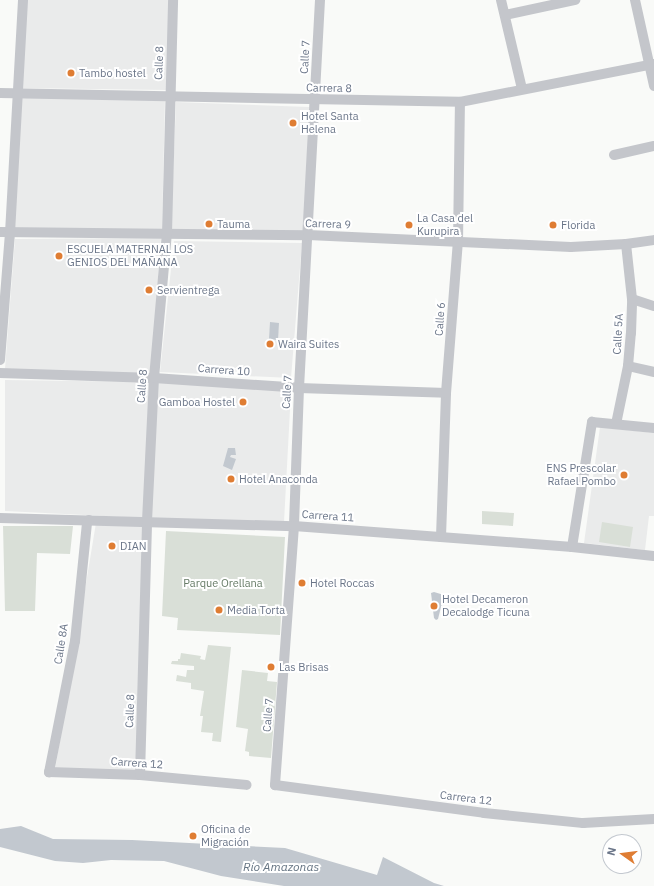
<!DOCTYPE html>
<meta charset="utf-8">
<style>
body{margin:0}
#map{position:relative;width:654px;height:886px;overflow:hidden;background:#f9faf8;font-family:"IBM Plex Sans",sans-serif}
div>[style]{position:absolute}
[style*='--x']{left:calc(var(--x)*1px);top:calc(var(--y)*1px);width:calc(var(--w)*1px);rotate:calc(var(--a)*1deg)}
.built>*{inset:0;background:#eaebeb}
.green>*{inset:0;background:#d9dfd7}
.water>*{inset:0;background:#c2c8cf}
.minor>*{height:10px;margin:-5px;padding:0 5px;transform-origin:5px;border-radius:5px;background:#c4c6cb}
.dots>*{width:11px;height:11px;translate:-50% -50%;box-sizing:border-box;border:2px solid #fff;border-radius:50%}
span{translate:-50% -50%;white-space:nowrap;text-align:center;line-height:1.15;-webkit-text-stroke:4px #fff;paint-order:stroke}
.street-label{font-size:11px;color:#6a7588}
.poi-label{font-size:11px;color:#6a7588}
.left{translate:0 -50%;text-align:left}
.right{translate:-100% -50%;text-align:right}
.park-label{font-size:11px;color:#657a65}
.water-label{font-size:12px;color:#667583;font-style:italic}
.north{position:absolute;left:602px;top:834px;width:40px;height:40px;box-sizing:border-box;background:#fff;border:1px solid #c3c8cf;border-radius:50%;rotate:284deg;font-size:11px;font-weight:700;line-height:16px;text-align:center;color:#6a7588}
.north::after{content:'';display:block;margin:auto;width:14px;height:18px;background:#df7d33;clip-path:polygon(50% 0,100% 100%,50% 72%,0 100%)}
</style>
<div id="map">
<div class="built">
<i style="clip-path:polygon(26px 0,170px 0,167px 90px,20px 88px)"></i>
<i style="clip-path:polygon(21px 97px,165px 98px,162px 229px,13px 229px)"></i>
<i style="clip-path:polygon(176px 102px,309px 107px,304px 232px,171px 229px)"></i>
<i style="clip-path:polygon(161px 238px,151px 374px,5px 369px,15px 239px)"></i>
<i style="clip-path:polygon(174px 241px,302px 243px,291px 378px,160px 372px)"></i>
<i style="clip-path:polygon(5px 380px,149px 382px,144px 518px,5px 511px)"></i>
<i style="clip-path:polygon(158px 382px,291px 391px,284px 522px,150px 518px)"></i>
<i style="clip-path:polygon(600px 427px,654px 433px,654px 516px,649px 516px,645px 550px,584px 543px)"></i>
<i style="clip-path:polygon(96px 523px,144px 524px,138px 774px,55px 770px)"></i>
</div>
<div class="green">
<i style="clip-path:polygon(482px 511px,514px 513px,513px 526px,482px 524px)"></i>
<i style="clip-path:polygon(602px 522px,633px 527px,630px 547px,599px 542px)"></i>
<i style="clip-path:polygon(3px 526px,73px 526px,70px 554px,37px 553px,35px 611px,5px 611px)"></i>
<i style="clip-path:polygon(166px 531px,285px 537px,280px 635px,177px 630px,178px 618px,162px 616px)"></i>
<i style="clip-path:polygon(208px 645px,231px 647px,221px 742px,212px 741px,213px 733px,201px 732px,203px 716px,200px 716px,204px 691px,191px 689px,191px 683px,176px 681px,177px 675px,186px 677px,187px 670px,194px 670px,194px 666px,171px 664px,172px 661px,178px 661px,178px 659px,180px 659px,181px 653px,201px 656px,200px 659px,205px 660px)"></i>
<i style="clip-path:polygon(242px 670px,268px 673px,267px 681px,277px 682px,271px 758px,249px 756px,249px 752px,245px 751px,248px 729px,236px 727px)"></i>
</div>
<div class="water">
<i style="clip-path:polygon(270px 322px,279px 323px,278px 340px,269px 339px)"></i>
<i style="clip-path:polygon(228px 448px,235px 448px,236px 455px,231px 455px,230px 457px,236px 459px,232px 470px,223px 466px)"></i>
<i style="clip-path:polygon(434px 592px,444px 595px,438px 619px,436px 620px,434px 618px,431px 593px)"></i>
<i style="clip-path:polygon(21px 826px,53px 839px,132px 840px,285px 848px,377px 875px,383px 857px,434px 883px,444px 886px,284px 886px,221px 876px,164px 861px,111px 860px,83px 863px,55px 861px,0 847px,0 829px)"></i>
</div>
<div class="minor">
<i style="--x:320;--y:0;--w:389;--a:93.1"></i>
<i style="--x:299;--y:388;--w:138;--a:92.1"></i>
<i style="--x:294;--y:526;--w:260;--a:94.2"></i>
<i style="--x:275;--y:785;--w:211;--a:7.6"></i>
<i style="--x:484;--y:813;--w:100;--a:5.8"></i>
<i style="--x:583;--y:823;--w:71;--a:-3.2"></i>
<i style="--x:501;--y:0;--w:91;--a:76.7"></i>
<i style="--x:635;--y:0;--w:88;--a:77.5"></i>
<i style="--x:505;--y:15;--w:72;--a:-12.1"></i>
<i style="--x:0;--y:93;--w:460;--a:1.1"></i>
<i style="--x:460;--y:102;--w:198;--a:-11.1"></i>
<i style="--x:614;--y:155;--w:41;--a:-12.7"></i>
<i style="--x:0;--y:232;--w:308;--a:0.6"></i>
<i style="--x:308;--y:235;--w:263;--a:2.6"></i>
<i style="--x:571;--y:247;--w:55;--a:-3.1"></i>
<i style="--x:626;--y:244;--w:28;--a:-8"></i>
<i style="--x:632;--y:299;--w:23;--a:18"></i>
<i style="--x:0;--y:360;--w:127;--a:-85.5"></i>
<i style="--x:10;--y:233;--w:233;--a:-86.8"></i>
<i style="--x:628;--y:366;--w:27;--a:13"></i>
<i style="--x:0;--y:373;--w:154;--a:1.9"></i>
<i style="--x:154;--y:378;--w:145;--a:3.9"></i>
<i style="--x:299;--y:388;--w:147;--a:1.9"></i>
<i style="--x:616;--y:424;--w:59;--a:-78.3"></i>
<i style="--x:628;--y:366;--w:33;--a:-85"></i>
<i style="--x:631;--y:333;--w:34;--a:-88"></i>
<i style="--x:632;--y:299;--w:55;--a:-96.2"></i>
<i style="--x:0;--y:518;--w:294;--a:1.6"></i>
<i style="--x:294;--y:526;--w:279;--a:4.3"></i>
<i style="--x:572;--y:547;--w:82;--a:6.3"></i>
<i style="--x:89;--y:520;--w:4;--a:124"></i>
<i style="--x:87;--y:523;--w:119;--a:95.8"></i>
<i style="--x:75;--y:641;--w:134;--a:101.2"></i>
<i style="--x:49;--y:772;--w:91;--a:1.9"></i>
<i style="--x:140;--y:775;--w:107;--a:5.3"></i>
<i style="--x:441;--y:537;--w:144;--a:-88"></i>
<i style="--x:446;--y:393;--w:151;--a:-85.5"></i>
<i style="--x:458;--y:242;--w:140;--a:-89.2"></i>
<i style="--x:572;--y:547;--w:127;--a:-80.9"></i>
<i style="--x:592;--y:422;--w:62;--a:5.5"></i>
<i style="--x:140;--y:775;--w:254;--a:-88.4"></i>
<i style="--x:147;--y:521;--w:143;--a:-87.2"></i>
<i style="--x:154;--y:378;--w:146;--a:-84.9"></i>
<i style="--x:167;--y:233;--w:233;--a:-88.5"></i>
</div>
<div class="dots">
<i style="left:71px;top:73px;background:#df7d33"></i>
<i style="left:293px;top:123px;background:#df7d33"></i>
<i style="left:209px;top:224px;background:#df7d33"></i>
<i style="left:409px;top:225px;background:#df7d33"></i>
<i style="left:553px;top:225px;background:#df7d33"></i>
<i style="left:59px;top:256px;background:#df7d33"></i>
<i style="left:149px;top:290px;background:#df7d33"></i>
<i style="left:270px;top:344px;background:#df7d33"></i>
<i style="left:243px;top:402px;background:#df7d33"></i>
<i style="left:624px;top:475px;background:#df7d33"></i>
<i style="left:231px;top:479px;background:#df7d33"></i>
<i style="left:112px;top:546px;background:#df7d33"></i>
<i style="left:302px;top:583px;background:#df7d33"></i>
<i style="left:434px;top:606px;background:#df7d33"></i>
<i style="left:219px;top:610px;background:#df7d33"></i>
<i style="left:271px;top:667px;background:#df7d33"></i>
<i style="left:193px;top:836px;background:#df7d33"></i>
</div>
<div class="street-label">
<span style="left:305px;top:57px;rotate:-87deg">Calle 7</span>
<span style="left:159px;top:63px;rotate:-88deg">Calle 8</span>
<span style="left:329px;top:88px;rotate:1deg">Carrera 8</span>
<span style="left:328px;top:224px;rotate:2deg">Carrera 9</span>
<span style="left:440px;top:319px;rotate:-86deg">Calle 6</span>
<span style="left:618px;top:334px;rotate:-87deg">Calle 5A</span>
<span style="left:224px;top:370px;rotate:4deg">Carrera 10</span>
<span style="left:142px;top:386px;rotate:-86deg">Calle 8</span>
<span style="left:287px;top:392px;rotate:-87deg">Calle 7</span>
<span style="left:328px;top:516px;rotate:4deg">Carrera 11</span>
<span style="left:61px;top:644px;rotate:-81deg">Calle 8A</span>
<span style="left:130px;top:711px;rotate:-88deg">Calle 8</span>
<span style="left:268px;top:715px;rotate:-86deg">Calle 7</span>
<span style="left:137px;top:763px;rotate:4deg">Carrera 12</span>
<span style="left:466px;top:798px;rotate:7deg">Carrera 12</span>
</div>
<div class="poi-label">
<span class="left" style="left:79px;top:73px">Tambo hostel</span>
<span class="left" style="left:301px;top:123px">Hotel Santa<br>Helena</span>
<span class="left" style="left:417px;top:225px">La Casa del<br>Kurupira</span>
<span class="left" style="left:217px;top:224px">Tauma</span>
<span class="left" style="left:561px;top:225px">Florida</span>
<span class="left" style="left:67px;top:256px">ESCUELA MATERNAL LOS<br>GENIOS DEL MAÑANA</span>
<span class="left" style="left:157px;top:290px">Servientrega</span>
<span class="left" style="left:278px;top:344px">Waira Suites</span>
<span class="right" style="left:235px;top:402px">Gamboa Hostel</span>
<span class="right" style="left:616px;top:475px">ENS Prescolar<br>Rafael Pombo</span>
<span class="left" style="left:239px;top:479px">Hotel Anaconda</span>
<span class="left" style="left:120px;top:546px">DIAN</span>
<span class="left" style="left:310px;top:583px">Hotel Roccas</span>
<span class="left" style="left:442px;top:606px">Hotel Decameron<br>Decalodge Ticuna</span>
<span class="left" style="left:227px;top:610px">Media Torta</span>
<span class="left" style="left:279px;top:667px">Las Brisas</span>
<span class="left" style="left:201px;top:836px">Oficina de<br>Migración</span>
</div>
<div class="park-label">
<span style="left:223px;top:583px">Parque Orellana</span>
</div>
<div class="water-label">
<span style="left:281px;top:867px">Río Amazonas</span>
</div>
<div class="north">N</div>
</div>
